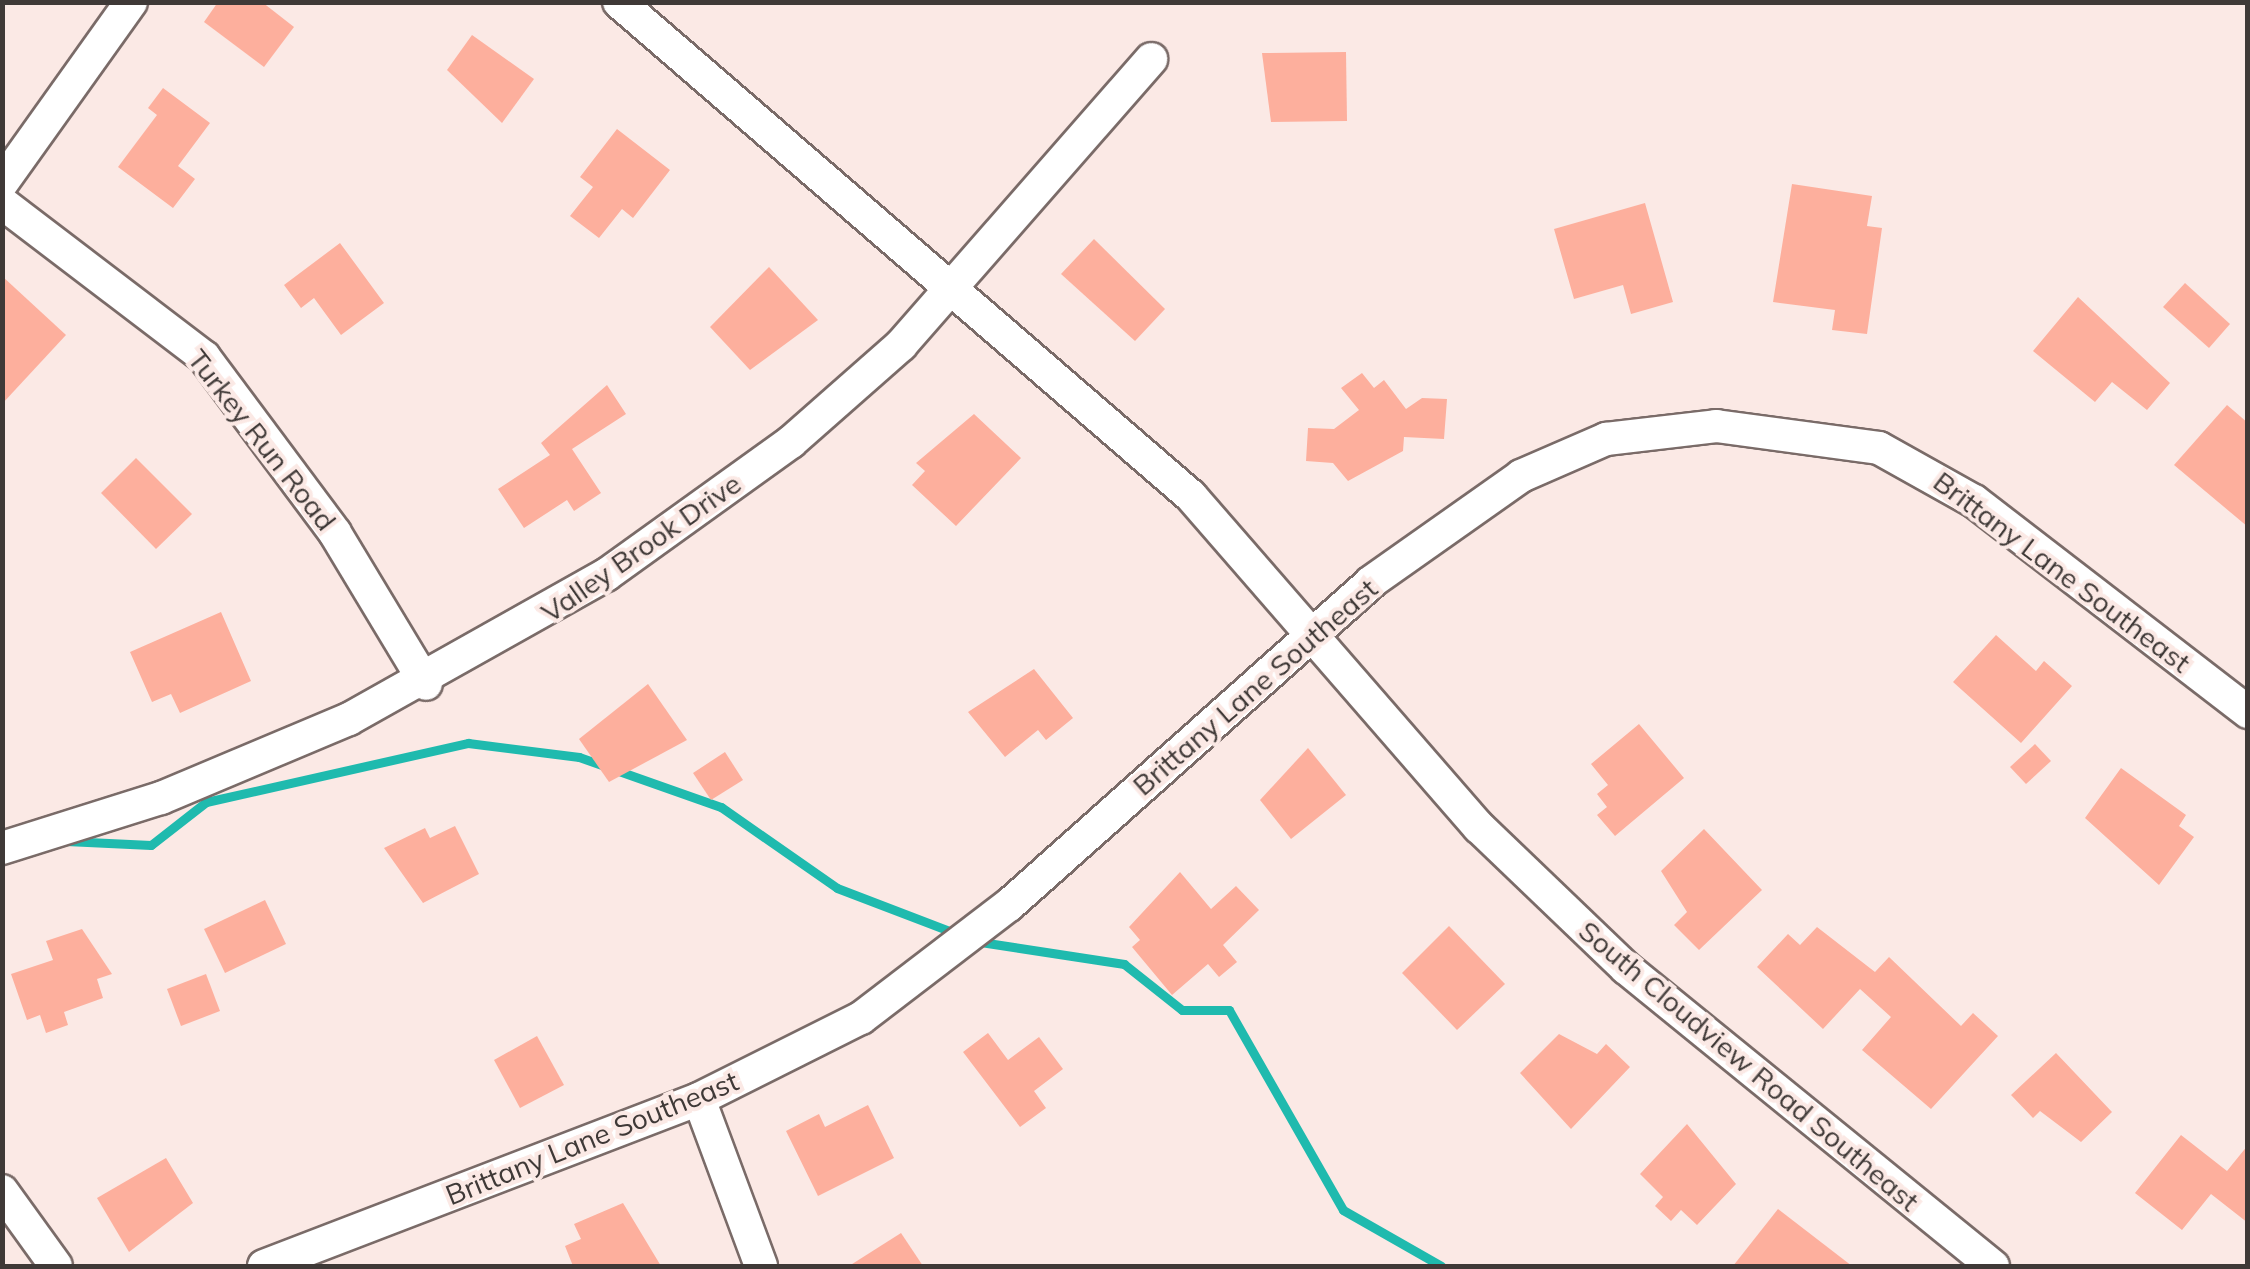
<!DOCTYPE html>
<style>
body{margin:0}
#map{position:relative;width:2250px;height:1269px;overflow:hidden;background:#fbe9e5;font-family:Mulish,sans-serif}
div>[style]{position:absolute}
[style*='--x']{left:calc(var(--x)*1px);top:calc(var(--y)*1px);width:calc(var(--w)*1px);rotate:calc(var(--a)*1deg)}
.stream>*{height:9px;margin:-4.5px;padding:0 4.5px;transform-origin:4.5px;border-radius:4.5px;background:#1fbaae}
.building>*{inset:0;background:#fdaf9d}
.roads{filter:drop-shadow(2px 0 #7a6b68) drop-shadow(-2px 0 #7a6b68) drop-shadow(0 2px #7a6b68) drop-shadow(0 -2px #7a6b68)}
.minor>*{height:32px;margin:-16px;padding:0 16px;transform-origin:16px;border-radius:16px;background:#fff}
span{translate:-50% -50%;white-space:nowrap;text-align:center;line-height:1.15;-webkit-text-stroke:8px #fbe9e5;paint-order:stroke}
.street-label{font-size:28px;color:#3f3937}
.frame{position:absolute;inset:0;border:5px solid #3f3937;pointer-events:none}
</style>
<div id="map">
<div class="stream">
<i style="--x:66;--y:841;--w:85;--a:2.7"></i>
<i style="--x:151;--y:845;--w:70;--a:-38"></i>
<i style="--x:206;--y:802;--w:269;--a:-12.7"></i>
<i style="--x:468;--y:743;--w:112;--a:7.2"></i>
<i style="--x:579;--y:757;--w:151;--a:19.4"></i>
<i style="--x:721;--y:807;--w:141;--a:34.9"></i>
<i style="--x:837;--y:888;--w:132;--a:20.9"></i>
<i style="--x:974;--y:941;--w:152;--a:8.7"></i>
<i style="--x:1124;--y:964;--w:74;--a:38.4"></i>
<i style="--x:1182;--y:1010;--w:47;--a:0"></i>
<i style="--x:1229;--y:1010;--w:230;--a:60.3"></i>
<i style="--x:1343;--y:1210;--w:113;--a:29.7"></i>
</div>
<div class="building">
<i style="clip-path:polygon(218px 2px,262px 2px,294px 27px,264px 67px,204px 22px)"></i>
<i style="clip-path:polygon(472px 35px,534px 79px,502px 123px,447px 70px)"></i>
<i style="clip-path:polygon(1346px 52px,1347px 121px,1271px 122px,1262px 53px)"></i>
<i style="clip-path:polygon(163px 88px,210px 123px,178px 166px,195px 179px,173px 208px,118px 167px,157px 115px,148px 108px)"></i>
<i style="clip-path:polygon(617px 129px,670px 170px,633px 218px,622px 209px,599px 238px,570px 216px,593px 187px,580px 177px)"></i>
<i style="clip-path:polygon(1792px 184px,1872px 196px,1867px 226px,1882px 228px,1867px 334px,1832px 330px,1835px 310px,1773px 302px)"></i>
<i style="clip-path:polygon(1645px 203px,1673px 302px,1631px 314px,1623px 285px,1574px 299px,1554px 229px)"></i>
<i style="clip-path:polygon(1094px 239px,1165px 309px,1135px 341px,1061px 274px)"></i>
<i style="clip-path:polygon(340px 243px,384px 303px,341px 335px,314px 298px,301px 308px,284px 285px)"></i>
<i style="clip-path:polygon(769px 267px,818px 320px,750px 370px,710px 327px)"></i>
<i style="clip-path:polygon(2px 276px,66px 335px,2px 404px)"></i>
<i style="clip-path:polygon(2185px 283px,2230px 324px,2209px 348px,2163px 307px)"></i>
<i style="clip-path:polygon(2078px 297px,2170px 383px,2147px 410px,2112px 382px,2095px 402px,2033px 351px)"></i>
<i style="clip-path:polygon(1362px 373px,1374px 388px,1384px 380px,1406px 409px,1422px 398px,1447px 399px,1444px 439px,1404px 437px,1403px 451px,1348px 481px,1333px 463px,1306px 461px,1308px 428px,1334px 429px,1359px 410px,1341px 388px)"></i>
<i style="clip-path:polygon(607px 385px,626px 414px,572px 449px,601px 493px,574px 511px,567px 500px,524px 528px,498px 489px,550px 455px,541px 443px)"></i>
<i style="clip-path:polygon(2227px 405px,2248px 423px,2248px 527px,2174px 465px)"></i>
<i style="clip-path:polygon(974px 414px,1021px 458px,956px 526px,912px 485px,925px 471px,916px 463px)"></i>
<i style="clip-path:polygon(136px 458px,192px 514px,156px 549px,101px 493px)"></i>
<i style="clip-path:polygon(221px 612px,251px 681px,180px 713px,171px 694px,152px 702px,130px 652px)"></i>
<i style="clip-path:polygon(1996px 635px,2036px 671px,2044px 661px,2072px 686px,2021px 743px,1953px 682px)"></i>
<i style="clip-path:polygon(1034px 669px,1073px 718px,1046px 740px,1038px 730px,1005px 757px,968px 712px)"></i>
<i style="clip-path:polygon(648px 684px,687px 740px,609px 782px,579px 739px)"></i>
<i style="clip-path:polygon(1639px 724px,1684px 778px,1615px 836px,1597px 815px,1607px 807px,1597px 794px,1608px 785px,1591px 764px)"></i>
<i style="clip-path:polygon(2035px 744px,2051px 761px,2026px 784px,2010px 767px)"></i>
<i style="clip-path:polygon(1308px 748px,1346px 795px,1291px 839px,1260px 800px)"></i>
<i style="clip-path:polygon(725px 752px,743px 780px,711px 800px,693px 773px)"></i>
<i style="clip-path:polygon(2121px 768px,2186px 815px,2179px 826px,2194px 837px,2159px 885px,2085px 818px)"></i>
<i style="clip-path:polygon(455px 826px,479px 874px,423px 903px,384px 848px,425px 828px,430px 838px)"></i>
<i style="clip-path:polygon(1704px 829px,1762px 890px,1699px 950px,1674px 925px,1687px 912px,1661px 871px)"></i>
<i style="clip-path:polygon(1180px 872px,1211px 909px,1236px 886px,1259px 910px,1223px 945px,1237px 962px,1219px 977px,1208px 964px,1172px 995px,1132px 947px,1140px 940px,1129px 927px)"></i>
<i style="clip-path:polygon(265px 900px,286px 944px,225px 973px,204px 929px)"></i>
<i style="clip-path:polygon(1449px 926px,1505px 984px,1457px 1030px,1402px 973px)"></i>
<i style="clip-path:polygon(1817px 927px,1875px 972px,1889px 957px,1961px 1026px,1973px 1013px,1998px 1036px,1931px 1109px,1862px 1050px,1891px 1017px,1860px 989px,1823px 1029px,1757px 967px,1788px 934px,1800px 945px)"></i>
<i style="clip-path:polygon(82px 929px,112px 974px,97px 979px,103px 998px,64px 1012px,68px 1025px,46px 1033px,40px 1015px,27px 1020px,11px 974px,53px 960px,46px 941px)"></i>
<i style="clip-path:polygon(206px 974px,220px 1011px,181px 1026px,167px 989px)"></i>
<i style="clip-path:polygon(988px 1033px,1008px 1060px,1039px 1037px,1063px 1069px,1034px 1091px,1046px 1108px,1020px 1127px,963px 1052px)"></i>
<i style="clip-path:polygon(1559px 1034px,1597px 1054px,1606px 1044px,1630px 1067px,1571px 1129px,1520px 1073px)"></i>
<i style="clip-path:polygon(537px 1036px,564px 1085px,520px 1108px,494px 1060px)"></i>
<i style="clip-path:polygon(2056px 1053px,2112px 1112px,2081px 1142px,2040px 1111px,2033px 1118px,2011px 1095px)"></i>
<i style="clip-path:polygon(868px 1105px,894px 1158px,818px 1196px,786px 1131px,819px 1114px,825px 1127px)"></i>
<i style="clip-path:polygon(1687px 1124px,1736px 1184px,1697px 1225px,1681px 1210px,1671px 1221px,1655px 1206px,1663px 1197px,1640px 1174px)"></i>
<i style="clip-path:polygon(2181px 1135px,2227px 1171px,2248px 1145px,2248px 1223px,2211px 1194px,2182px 1230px,2135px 1193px)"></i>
<i style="clip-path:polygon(166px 1158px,193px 1203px,129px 1252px,97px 1198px)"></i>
<i style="clip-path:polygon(623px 1203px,661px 1266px,573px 1266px,565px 1246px,581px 1239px,574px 1224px)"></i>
<i style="clip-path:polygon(1778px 1209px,1852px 1266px,1733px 1266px)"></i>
<i style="clip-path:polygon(901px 1233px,923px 1266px,849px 1266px)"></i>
</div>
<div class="roads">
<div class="minor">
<i style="--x:619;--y:2;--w:756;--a:40.82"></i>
<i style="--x:1191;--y:496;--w:439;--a:49"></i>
<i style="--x:1479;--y:827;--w:204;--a:43.8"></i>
<i style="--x:1626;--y:968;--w:473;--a:39.1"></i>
<i style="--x:2;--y:183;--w:222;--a:-54.5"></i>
<i style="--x:2;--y:203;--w:254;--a:37.3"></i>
<i style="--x:204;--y:357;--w:219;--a:53.3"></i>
<i style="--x:335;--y:533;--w:176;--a:58.9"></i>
<i style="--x:2;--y:848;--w:167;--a:-17.5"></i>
<i style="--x:161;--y:798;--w:204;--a:-22.8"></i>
<i style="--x:349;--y:719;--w:295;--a:-29.3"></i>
<i style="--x:606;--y:575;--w:228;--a:-35.7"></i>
<i style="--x:791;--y:442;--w:147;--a:-41.4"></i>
<i style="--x:901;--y:345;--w:380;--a:-48.8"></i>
<i style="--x:699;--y:1099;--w:178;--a:69.6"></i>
<i style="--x:2;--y:1191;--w:92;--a:54.2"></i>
<i style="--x:264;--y:1266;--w:466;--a:-21"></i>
<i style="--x:699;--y:1099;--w:181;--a:-26.6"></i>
<i style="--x:861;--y:1018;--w:186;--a:-37.4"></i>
<i style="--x:1009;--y:905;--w:485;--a:-41.7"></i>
<i style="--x:1371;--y:582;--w:184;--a:-35.2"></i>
<i style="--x:1521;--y:476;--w:93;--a:-23.5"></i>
<i style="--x:1606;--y:439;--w:111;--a:-6.7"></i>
<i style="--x:1716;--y:426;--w:164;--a:7.7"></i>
<i style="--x:1879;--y:448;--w:109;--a:29.2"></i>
<i style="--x:1974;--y:501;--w:346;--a:37.6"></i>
</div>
</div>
<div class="street-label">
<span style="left:262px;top:440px;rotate:52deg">Turkey Run Road</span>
<span style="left:641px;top:548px;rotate:-35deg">Valley Brook Drive</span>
<span style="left:2062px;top:572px;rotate:37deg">Brittany Lane Southeast</span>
<span style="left:1255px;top:687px;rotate:-41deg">Brittany Lane Southeast</span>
<span style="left:1749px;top:1066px;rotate:40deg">South Cloudview Road Southeast</span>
<span style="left:592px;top:1138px;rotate:-22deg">Brittany Lane Southeast</span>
</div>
<div class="frame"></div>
</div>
